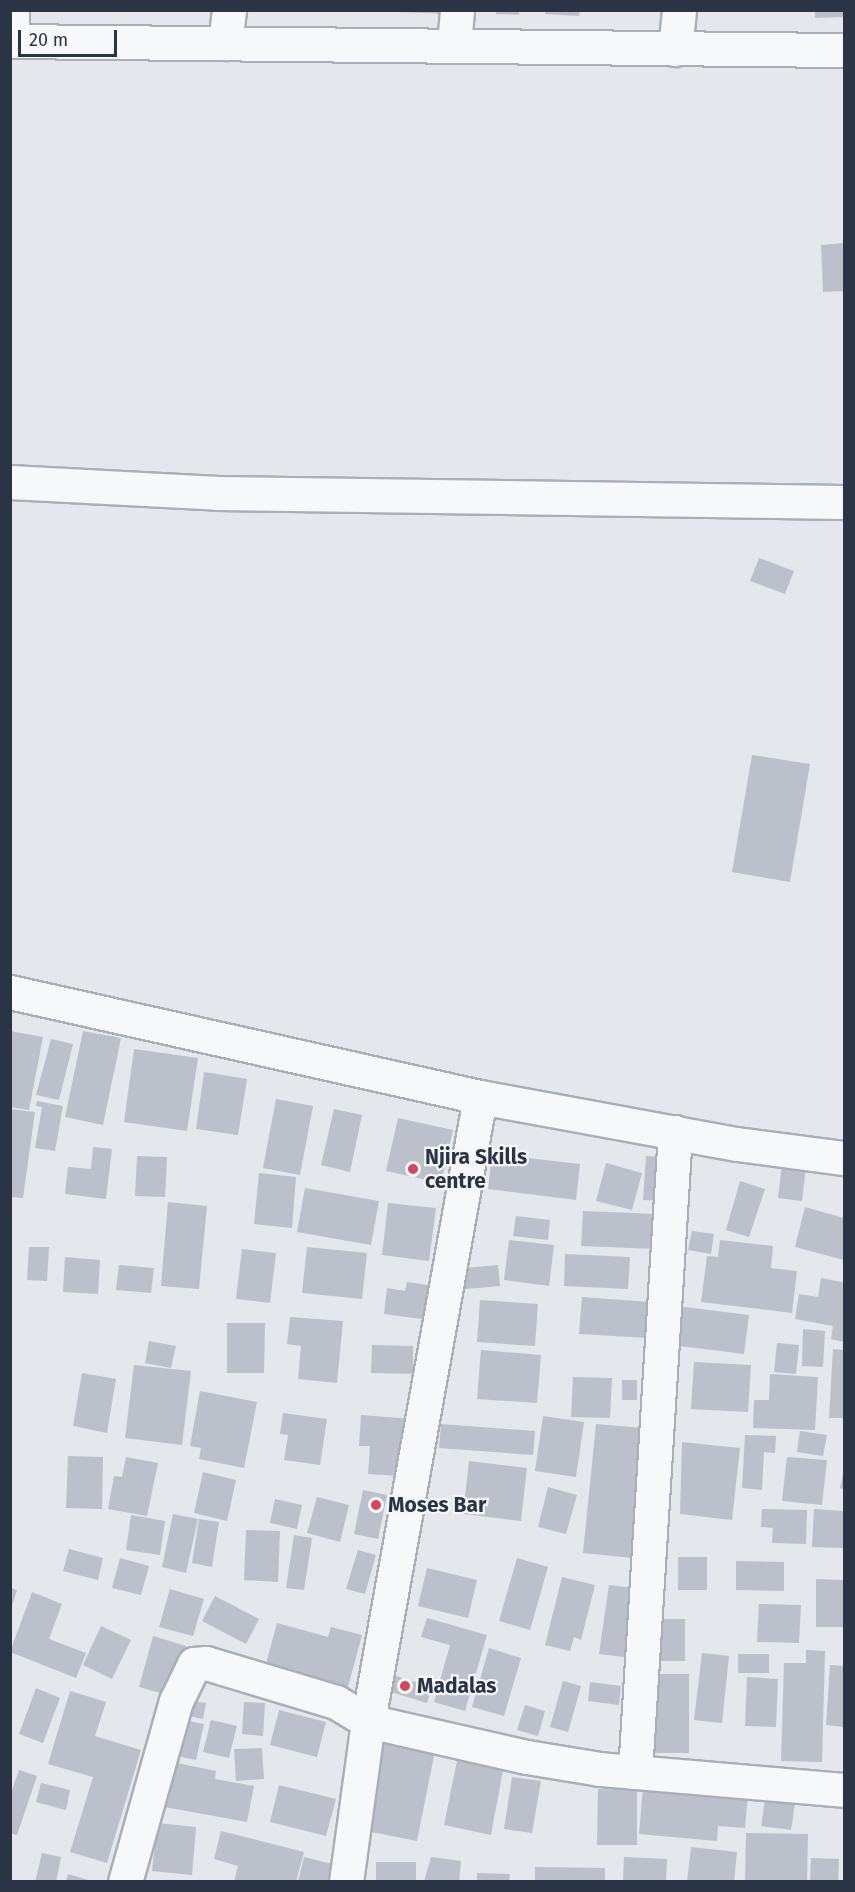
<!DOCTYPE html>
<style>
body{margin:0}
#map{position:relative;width:855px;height:1892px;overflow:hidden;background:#e4e7ec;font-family:"Fira Sans",sans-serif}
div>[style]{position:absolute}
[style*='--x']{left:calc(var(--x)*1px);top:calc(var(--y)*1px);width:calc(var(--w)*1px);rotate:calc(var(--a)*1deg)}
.building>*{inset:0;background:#bbc0ca}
.roads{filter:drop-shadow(2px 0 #a9aeb7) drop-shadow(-2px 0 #a9aeb7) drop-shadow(0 2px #a9aeb7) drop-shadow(0 -2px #a9aeb7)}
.minor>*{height:33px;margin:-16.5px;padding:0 16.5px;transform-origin:16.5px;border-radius:16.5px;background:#f7f8fa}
.dots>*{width:16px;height:16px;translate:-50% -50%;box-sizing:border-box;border:3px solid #f4f6f9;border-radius:50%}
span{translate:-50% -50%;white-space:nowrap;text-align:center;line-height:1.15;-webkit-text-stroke:4.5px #f4f6f9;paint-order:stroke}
.poi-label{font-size:21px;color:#2b3445;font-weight:700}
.left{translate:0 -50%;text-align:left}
.frame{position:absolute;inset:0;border:12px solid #2b3445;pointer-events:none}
.scale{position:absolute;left:18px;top:30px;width:99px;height:27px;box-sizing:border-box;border:3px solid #2b3445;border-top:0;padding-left:8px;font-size:18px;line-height:21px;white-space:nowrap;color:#2b3445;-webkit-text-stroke:4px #f4f6f9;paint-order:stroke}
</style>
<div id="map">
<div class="building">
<i style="clip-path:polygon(399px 10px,448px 10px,447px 14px,399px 12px)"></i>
<i style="clip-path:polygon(496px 10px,519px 10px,519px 15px,496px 14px)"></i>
<i style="clip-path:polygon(545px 10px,580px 10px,579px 16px,545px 14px)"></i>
<i style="clip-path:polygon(815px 10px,844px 10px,844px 17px,815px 18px)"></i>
<i style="clip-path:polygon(844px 243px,844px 291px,823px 292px,821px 245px)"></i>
<i style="clip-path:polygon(759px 558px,794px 571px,785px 594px,750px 581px)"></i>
<i style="clip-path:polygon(752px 755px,810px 764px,790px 882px,732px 872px)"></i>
<i style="clip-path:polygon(10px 1031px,43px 1037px,29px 1110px,10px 1107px)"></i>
<i style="clip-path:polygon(83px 1031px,121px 1038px,103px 1125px,65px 1117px)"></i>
<i style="clip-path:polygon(51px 1039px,73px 1044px,59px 1100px,36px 1095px)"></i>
<i style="clip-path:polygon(134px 1049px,198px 1058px,187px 1131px,124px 1122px)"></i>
<i style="clip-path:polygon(204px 1072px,247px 1079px,238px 1135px,196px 1129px)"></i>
<i style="clip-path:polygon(276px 1099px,313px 1106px,300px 1175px,263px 1168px)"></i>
<i style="clip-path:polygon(37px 1101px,63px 1106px,55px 1151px,35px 1148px,42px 1107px,36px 1106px)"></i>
<i style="clip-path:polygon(10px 1109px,35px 1112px,23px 1198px,10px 1197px)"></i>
<i style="clip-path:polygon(334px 1109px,362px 1115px,350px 1172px,321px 1165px)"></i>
<i style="clip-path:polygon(398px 1118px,453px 1130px,441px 1183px,386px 1171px)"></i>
<i style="clip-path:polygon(93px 1147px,112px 1149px,106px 1199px,65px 1194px,68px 1167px,91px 1169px)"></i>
<i style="clip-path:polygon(492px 1154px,580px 1164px,576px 1200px,488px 1189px)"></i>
<i style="clip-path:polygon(137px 1156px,167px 1157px,165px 1197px,135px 1196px)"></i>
<i style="clip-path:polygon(646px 1156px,667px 1157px,663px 1201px,643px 1200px)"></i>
<i style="clip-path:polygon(606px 1163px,642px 1173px,632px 1210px,596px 1201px)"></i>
<i style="clip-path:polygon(782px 1164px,806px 1167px,802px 1201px,778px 1198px)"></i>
<i style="clip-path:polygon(259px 1173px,296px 1177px,292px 1228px,254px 1224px)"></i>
<i style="clip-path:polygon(740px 1181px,765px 1189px,749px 1237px,726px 1230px)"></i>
<i style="clip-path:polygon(305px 1188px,379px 1201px,371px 1245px,297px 1232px)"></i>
<i style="clip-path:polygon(168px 1202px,207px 1206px,199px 1289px,161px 1286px)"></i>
<i style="clip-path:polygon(388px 1203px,436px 1208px,429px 1261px,382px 1255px)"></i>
<i style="clip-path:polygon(805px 1207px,844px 1218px,844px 1260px,795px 1247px)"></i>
<i style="clip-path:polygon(583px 1211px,656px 1214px,655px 1249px,581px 1246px)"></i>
<i style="clip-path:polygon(516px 1216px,550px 1220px,548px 1240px,513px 1236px)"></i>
<i style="clip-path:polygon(692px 1231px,714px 1234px,711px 1254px,688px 1250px)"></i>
<i style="clip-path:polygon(509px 1240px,554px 1245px,549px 1286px,504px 1280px)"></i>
<i style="clip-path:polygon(720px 1240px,773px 1246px,771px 1268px,797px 1271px,792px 1313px,701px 1302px,707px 1256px,718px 1257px)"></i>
<i style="clip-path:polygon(29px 1247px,49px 1247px,47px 1281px,27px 1280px)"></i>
<i style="clip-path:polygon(307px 1247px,367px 1253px,362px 1299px,302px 1293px)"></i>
<i style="clip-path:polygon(242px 1249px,276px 1253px,270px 1303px,236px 1299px)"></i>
<i style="clip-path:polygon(565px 1254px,630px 1257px,628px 1289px,564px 1286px)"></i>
<i style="clip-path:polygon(65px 1257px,100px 1260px,98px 1294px,63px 1292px)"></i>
<i style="clip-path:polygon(119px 1265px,154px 1268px,151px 1293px,116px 1290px)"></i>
<i style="clip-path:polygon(498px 1265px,500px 1286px,455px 1290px,453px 1269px)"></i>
<i style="clip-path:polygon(821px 1278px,842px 1282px,844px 1286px,844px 1342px,831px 1339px,833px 1326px,795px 1319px,799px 1294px,818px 1297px)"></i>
<i style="clip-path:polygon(407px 1282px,434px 1286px,429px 1320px,384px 1314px,387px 1288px,405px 1291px)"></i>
<i style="clip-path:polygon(582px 1297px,650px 1302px,647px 1338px,579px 1334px)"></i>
<i style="clip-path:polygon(480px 1300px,538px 1304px,535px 1346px,477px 1342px)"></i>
<i style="clip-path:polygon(669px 1305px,749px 1315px,744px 1354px,664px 1344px)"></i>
<i style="clip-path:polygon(290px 1317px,343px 1321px,337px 1383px,298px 1379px,301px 1346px,287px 1344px)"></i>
<i style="clip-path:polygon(227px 1323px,265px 1323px,264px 1373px,227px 1373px)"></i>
<i style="clip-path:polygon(803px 1329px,825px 1331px,823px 1367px,802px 1366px)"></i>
<i style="clip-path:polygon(149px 1341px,176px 1346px,171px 1368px,145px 1363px)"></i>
<i style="clip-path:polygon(777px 1343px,799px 1345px,796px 1374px,774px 1372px)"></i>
<i style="clip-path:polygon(372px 1345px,413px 1346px,413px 1374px,371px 1373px)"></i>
<i style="clip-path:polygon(833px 1349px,844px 1350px,844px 1418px,829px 1418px)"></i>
<i style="clip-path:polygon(481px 1350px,541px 1355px,537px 1403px,477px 1399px)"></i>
<i style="clip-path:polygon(694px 1362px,751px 1365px,748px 1412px,691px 1409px)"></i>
<i style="clip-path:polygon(134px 1365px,191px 1371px,182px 1445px,125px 1438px)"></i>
<i style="clip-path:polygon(82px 1373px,116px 1379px,107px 1433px,73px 1426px)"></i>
<i style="clip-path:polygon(770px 1374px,818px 1377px,815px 1430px,753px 1428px,754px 1400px,769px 1400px)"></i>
<i style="clip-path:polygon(573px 1377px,612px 1378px,610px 1418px,571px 1417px)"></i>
<i style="clip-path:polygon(622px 1380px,637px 1380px,637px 1400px,622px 1400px)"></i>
<i style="clip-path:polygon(200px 1391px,257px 1402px,244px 1468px,199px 1459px,201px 1448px,190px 1446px)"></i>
<i style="clip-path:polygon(283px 1413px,327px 1419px,320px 1465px,284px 1460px,288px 1435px,280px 1434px)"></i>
<i style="clip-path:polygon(361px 1415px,413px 1419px,400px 1476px,368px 1474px,370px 1446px,359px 1446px)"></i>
<i style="clip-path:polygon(543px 1416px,584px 1422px,576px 1477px,535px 1471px)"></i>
<i style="clip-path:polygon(441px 1424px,535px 1431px,533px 1455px,439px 1448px)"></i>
<i style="clip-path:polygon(596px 1424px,667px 1430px,654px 1560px,583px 1553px)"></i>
<i style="clip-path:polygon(800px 1431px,827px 1435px,823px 1456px,797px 1452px)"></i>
<i style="clip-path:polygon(745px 1435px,776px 1436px,775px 1453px,764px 1452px,762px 1490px,742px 1488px)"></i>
<i style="clip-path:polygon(682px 1442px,740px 1448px,732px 1520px,680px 1514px)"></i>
<i style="clip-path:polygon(68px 1456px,103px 1457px,102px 1509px,66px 1508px)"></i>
<i style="clip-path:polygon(126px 1457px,158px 1463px,147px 1516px,108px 1509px,114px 1476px,122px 1477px)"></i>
<i style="clip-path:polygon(787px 1457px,827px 1460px,822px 1505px,782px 1501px)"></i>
<i style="clip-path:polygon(469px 1461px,527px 1468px,521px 1521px,463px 1514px)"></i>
<i style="clip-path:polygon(844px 1470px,844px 1489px,840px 1488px)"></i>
<i style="clip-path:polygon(203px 1472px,236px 1480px,227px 1521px,194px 1513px)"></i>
<i style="clip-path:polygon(548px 1487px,577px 1495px,566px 1534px,538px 1527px)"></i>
<i style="clip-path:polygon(363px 1490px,387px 1495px,378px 1539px,354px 1534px)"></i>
<i style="clip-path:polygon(317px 1497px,349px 1505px,340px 1542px,307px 1533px)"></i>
<i style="clip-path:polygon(275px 1499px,302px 1505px,297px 1529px,270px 1523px)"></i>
<i style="clip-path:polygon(762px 1509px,807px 1510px,806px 1544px,772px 1543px,773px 1528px,761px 1527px)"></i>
<i style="clip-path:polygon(814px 1509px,844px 1511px,844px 1548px,812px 1547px)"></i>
<i style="clip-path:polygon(173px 1514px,198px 1519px,186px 1573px,162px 1567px)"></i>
<i style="clip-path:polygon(131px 1515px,165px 1521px,160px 1555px,126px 1550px)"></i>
<i style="clip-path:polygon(199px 1519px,219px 1522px,212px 1567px,192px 1563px)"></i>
<i style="clip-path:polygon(246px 1530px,280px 1531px,278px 1582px,244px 1580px)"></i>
<i style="clip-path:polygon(294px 1535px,312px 1538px,304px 1590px,286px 1588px)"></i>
<i style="clip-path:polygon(69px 1549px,103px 1558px,98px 1580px,63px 1571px)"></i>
<i style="clip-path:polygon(358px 1550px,376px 1555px,365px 1594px,346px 1589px)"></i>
<i style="clip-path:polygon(678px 1557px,707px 1557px,707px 1590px,678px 1590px)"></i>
<i style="clip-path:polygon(120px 1558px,149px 1566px,141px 1595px,112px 1588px)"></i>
<i style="clip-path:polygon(517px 1558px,548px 1567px,530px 1630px,499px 1621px)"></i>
<i style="clip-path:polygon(736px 1561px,784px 1562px,784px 1591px,736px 1590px)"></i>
<i style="clip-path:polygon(427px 1568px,477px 1580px,468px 1618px,418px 1606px)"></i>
<i style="clip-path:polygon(562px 1577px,595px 1585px,581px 1640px,574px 1637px,570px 1651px,545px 1645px)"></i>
<i style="clip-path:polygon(816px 1579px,844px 1580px,844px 1627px,816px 1627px)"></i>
<i style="clip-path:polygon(609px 1585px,642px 1589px,632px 1658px,599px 1654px)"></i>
<i style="clip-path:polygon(10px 1588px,17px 1590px,11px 1609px,10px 1609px)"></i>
<i style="clip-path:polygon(170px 1589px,204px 1599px,193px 1636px,159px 1627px)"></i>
<i style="clip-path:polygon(32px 1592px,62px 1604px,49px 1639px,86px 1653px,76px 1678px,10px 1652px)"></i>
<i style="clip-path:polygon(215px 1596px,259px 1619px,246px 1644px,202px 1621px)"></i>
<i style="clip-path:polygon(759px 1604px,801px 1605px,799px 1643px,757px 1642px)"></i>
<i style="clip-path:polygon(427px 1618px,487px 1635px,465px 1711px,434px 1702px,450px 1645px,421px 1637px)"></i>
<i style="clip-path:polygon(650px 1619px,685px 1619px,685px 1661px,649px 1661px)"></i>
<i style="clip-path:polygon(277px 1623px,328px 1637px,331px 1627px,362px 1635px,348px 1687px,266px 1664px)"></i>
<i style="clip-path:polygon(101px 1626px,131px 1640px,112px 1679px,83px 1665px)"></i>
<i style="clip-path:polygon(153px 1636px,186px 1646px,171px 1696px,139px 1687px)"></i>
<i style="clip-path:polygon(489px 1648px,521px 1658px,504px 1716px,472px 1707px)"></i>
<i style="clip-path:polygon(806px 1650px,825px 1651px,822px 1762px,781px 1761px,784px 1663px,806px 1663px)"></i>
<i style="clip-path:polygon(702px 1653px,729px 1656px,722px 1723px,694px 1720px)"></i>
<i style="clip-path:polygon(738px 1654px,769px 1654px,769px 1673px,738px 1673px)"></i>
<i style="clip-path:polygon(830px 1665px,844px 1666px,844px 1727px,826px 1725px)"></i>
<i style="clip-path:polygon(636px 1674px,689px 1674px,689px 1753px,636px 1753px)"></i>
<i style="clip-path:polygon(396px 1676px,432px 1687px,427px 1703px,391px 1692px)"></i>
<i style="clip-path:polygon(747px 1677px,778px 1679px,776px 1727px,745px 1726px)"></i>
<i style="clip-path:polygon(563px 1681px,581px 1686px,568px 1732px,550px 1727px)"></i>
<i style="clip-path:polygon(590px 1682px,621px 1686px,619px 1705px,588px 1701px)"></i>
<i style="clip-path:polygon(36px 1688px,60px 1698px,43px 1743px,19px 1734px)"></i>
<i style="clip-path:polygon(70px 1691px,106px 1702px,95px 1736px,141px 1750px,107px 1863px,70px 1852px,93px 1777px,48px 1764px)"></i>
<i style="clip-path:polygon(187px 1700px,206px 1703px,203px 1719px,184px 1715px)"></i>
<i style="clip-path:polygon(244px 1702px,265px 1703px,263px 1736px,242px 1734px)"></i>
<i style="clip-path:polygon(525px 1705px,545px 1711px,538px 1736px,517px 1730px)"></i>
<i style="clip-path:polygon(279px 1710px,326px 1722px,317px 1757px,270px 1745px)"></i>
<i style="clip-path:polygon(179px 1719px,204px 1724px,196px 1760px,172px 1755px)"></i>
<i style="clip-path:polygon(211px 1720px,237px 1726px,229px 1758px,203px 1752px)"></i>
<i style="clip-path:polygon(380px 1735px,436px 1746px,417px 1841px,361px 1830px)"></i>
<i style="clip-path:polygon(262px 1748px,264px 1779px,236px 1781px,234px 1749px)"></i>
<i style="clip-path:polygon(167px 1761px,216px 1771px,215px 1779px,254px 1786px,247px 1822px,159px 1806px)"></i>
<i style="clip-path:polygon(457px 1761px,503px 1770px,491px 1835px,444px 1825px)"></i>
<i style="clip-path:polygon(19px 1770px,37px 1776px,17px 1835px,10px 1833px,10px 1796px)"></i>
<i style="clip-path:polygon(644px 1776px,749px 1786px,745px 1828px,718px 1826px,717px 1841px,639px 1834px)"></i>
<i style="clip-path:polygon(512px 1777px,541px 1781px,532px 1833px,504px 1829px)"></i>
<i style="clip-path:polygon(41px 1783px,70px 1790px,66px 1810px,36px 1802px)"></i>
<i style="clip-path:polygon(279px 1785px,336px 1799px,326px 1836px,270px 1822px)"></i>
<i style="clip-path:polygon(598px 1789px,637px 1790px,637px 1845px,597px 1845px)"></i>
<i style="clip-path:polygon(766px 1793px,796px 1797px,791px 1830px,761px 1826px)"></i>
<i style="clip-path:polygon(157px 1823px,196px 1827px,192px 1875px,152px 1871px)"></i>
<i style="clip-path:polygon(221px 1831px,304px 1852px,296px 1882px,234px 1882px,238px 1866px,214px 1859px)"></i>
<i style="clip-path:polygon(746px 1833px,808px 1834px,807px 1882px,745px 1882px)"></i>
<i style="clip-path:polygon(691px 1847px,737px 1852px,734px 1882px,687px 1882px)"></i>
<i style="clip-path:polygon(42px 1853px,61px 1857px,56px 1882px,35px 1882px)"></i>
<i style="clip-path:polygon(304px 1857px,332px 1864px,328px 1882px,298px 1882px)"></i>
<i style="clip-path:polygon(431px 1857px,461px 1861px,459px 1882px,424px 1882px)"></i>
<i style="clip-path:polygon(624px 1857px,667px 1859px,666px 1882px,623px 1882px)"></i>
<i style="clip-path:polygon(811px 1858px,839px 1859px,838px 1882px,810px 1882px)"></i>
<i style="clip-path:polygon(376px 1862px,416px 1862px,416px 1882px,376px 1882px)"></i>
<i style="clip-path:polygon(535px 1867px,605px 1868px,605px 1882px,535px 1882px)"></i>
<i style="clip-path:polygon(477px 1873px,510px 1874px,509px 1882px,477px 1882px)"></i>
<i style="clip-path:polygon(68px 1874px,92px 1881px,92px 1882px,66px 1882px)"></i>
</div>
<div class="roads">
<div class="minor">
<i style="--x:12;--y:10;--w:31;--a:88"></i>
<i style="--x:10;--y:41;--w:834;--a:0.62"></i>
<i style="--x:225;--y:43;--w:33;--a:-83"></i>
<i style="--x:454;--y:45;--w:35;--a:-85"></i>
<i style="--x:675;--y:49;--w:39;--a:-84"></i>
<i style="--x:10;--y:482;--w:208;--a:3"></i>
<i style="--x:218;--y:493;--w:626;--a:0.82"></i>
<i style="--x:10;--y:992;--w:482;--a:12.6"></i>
<i style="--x:480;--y:1097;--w:261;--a:10.4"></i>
<i style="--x:737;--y:1144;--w:108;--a:7.5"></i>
<i style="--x:635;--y:1772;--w:641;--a:-86.42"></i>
<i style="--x:125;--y:1882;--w:188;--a:-74.3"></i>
<i style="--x:176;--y:1701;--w:41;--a:-64.1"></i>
<i style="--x:194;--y:1664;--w:12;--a:-5"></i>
<i style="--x:206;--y:1663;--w:136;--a:16.7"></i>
<i style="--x:336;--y:1702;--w:37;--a:31"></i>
<i style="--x:368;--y:1721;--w:163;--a:12.8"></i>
<i style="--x:527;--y:1757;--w:74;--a:9.3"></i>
<i style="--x:600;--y:1769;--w:245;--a:4.9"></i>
<i style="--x:346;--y:1882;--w:162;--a:-82.2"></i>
<i style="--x:368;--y:1721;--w:634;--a:-79.82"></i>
</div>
</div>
<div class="dots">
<i style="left:413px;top:1169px;background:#d1495b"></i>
<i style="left:376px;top:1505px;background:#d1495b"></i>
<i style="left:405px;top:1686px;background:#d1495b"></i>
</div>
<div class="poi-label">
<span class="left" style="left:425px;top:1169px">Njira Skills<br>centre</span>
<span class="left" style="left:388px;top:1505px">Moses Bar</span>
<span class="left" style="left:417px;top:1686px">Madalas</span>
</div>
<div class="frame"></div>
<div class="scale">20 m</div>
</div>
